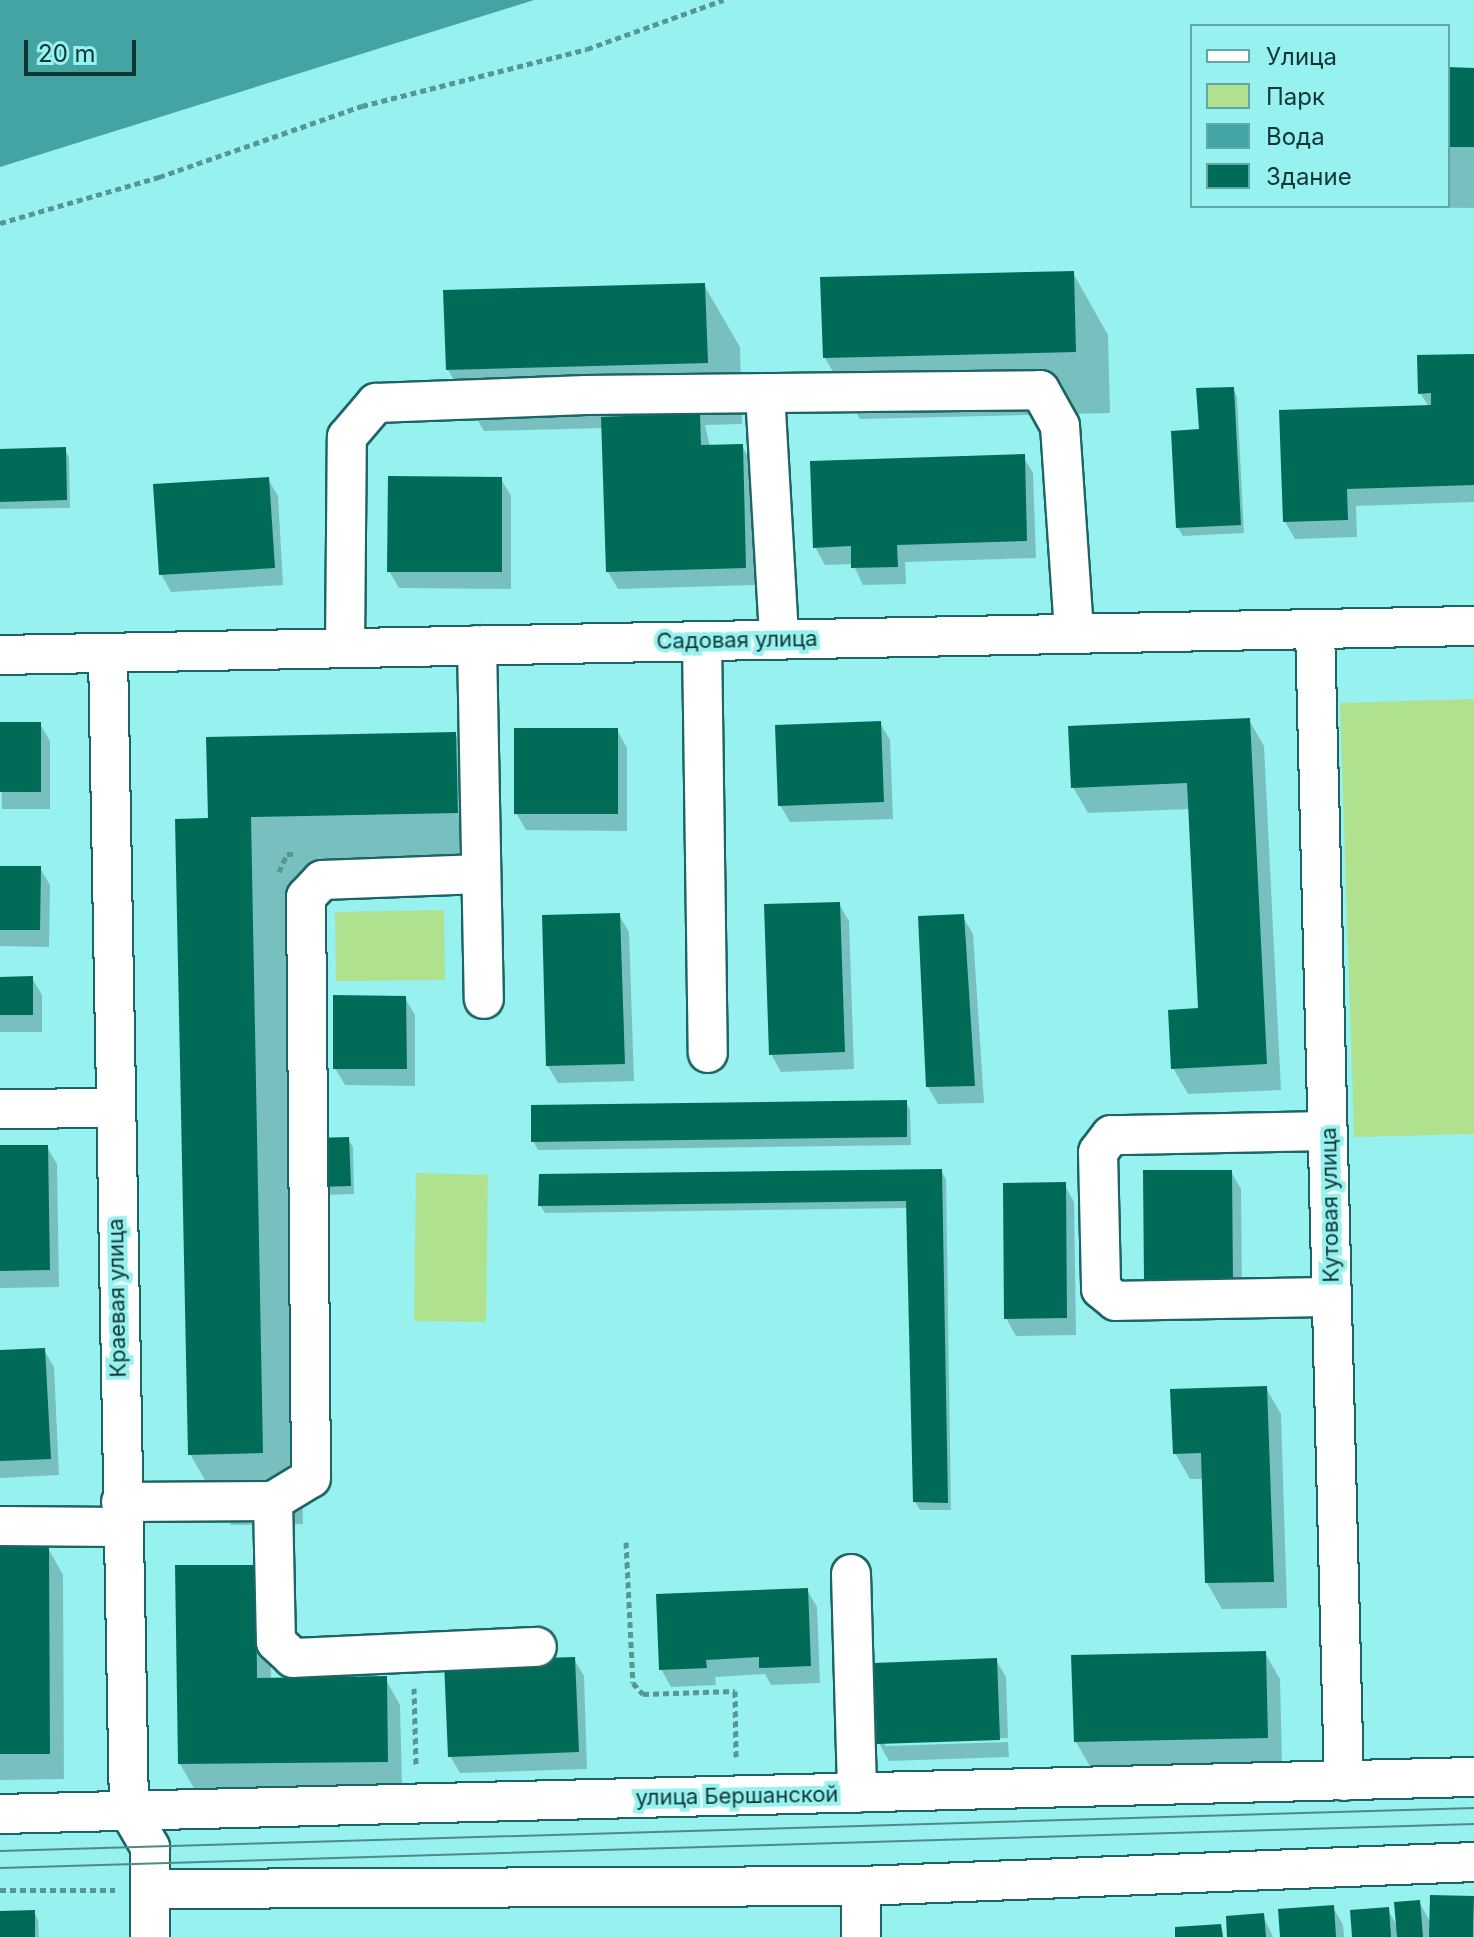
<!DOCTYPE html>
<meta charset="utf-8">
<style>
body{margin:0}
#map{position:relative;width:1474px;height:1937px;overflow:hidden;background:#97f1ef;font-family:Inter,sans-serif}
div>[style]{position:absolute}
[style*='--x']{left:calc(var(--x)*1px);top:calc(var(--y)*1px);width:calc(var(--w)*1px);rotate:calc(var(--a)*1deg)}
.green>*{inset:0;background:#afe18f}
.water>*{inset:0;background:#43a4a3}
.shadow>*{inset:0;background:#0003}
.building>*{inset:0;background:#006c57}
.path>*{height:5px;margin-top:-2.5px;transform-origin:0;background:repeating-linear-gradient(90deg,#569795 0 6px,transparent 0 10px)}
.roads{filter:drop-shadow(2px 0 #1d6564) drop-shadow(-2px 0 #1d6564) drop-shadow(0 2px #1d6564) drop-shadow(0 -2px #1d6564)}
.minor>*{height:38px;margin:-19px;padding:0 19px;transform-origin:19px;border-radius:19px;background:#fff}
.tram>*{height:2px;margin:-1px;padding:0 1px;transform-origin:1px;border-radius:1px;background:#4d8b8a}
span{translate:-50% -50%;white-space:nowrap;text-align:center;line-height:1.15;-webkit-text-stroke:8px #97f1ef;paint-order:stroke}
.street-label{font-size:22px;color:#103736}
.legend{position:absolute;left:1190px;top:24px;width:260px;height:184px;box-sizing:border-box;background:#97f1ef;border:2px solid #61a7a5;margin:0;padding:10px 14px;list-style:none;font-size:24px;color:#103736}
.legend li{display:flex;align-items:center;gap:16px;height:40px}
.legend b{width:40px;border:2px solid #61a7a5}
.scale{position:absolute;left:24px;top:40px;width:112px;height:36px;box-sizing:border-box;border:4px solid #103736;border-top:0;padding-left:10px;font-size:24px;line-height:28px;white-space:nowrap;color:#103736;-webkit-text-stroke:6px #97f1ef;paint-order:stroke}
</style>
<div id="map">
<div class="green">
<i style="clip-path:polygon(1474px 699px,1474px 1134px,1354px 1137px,1340px 703px)"></i>
<i style="clip-path:polygon(444px 910px,445px 980px,336px 981px,335px 912px)"></i>
<i style="clip-path:polygon(416px 1173px,488px 1175px,486px 1322px,414px 1321px)"></i>
</div>
<div class="water">
<i style="clip-path:polygon(0 0,534px 0,0 167px)"></i>
</div>
<div class="shadow">
<i style="clip-path:polygon(1448px 69px,1474px 70px,1474px 208px,1292px 206px,1448px 206px)"></i>
<i style="clip-path:polygon(1073px 273px,1108px 335px,1110px 413px,860px 419px,825px 358px)"></i>
<i style="clip-path:polygon(704px 285px,740px 347px,742px 424px,705px 425px,710px 447px,742px 446px,752px 464px,755px 585px,618px 589px,608px 572px,604px 428px,484px 431px,448px 370px)"></i>
<i style="clip-path:polygon(1474px 356px,1474px 502px,1356px 506px,1357px 537px,1295px 539px,1285px 522px,1429px 407px,1420px 393px)"></i>
<i style="clip-path:polygon(1233px 389px,1237px 397px,1244px 533px,1183px 536px,1178px 528px)"></i>
<i style="clip-path:polygon(64px 449px,69px 457px,70px 508px,0 509px,0 451px)"></i>
<i style="clip-path:polygon(1023px 456px,1033px 473px,1036px 558px,905px 562px,906px 584px,863px 585px,853px 564px,825px 565px,815px 547px)"></i>
<i style="clip-path:polygon(268px 479px,278px 496px,283px 585px,171px 592px,161px 574px)"></i>
<i style="clip-path:polygon(501px 479px,511px 496px,511px 589px,399px 588px,389px 571px)"></i>
<i style="clip-path:polygon(1249px 720px,1264px 746px,1281px 1090px,1188px 1094px,1173px 1068px,1200px 1010px,1190px 809px,1088px 813px,1073px 787px)"></i>
<i style="clip-path:polygon(880px 723px,890px 740px,893px 819px,790px 822px,780px 805px)"></i>
<i style="clip-path:polygon(0 724px,40px 724px,50px 741px,50px 809px,2px 809px)"></i>
<i style="clip-path:polygon(617px 730px,627px 748px,627px 831px,526px 830px,516px 813px)"></i>
<i style="clip-path:polygon(455px 734px,496px 806px,498px 884px,291px 888px,303px 1524px,231px 1525px,190px 1454px,210px 820px)"></i>
<i style="clip-path:polygon(0 868px,40px 868px,50px 885px,49px 947px,0 946px)"></i>
<i style="clip-path:polygon(839px 904px,849px 921px,854px 1069px,781px 1072px,771px 1054px)"></i>
<i style="clip-path:polygon(619px 915px,629px 932px,634px 1081px,558px 1083px,548px 1066px)"></i>
<i style="clip-path:polygon(963px 917px,973px 934px,984px 1103px,938px 1104px,928px 1087px)"></i>
<i style="clip-path:polygon(32px 978px,42px 995px,42px 1032px,0 1032px,0 979px)"></i>
<i style="clip-path:polygon(405px 998px,415px 1015px,415px 1086px,345px 1085px,335px 1068px)"></i>
<i style="clip-path:polygon(906px 1102px,910px 1110px,911px 1145px,538px 1150px,533px 1141px)"></i>
<i style="clip-path:polygon(348px 1139px,353px 1147px,354px 1194px,325px 1195px,318px 1140px)"></i>
<i style="clip-path:polygon(0 1147px,47px 1147px,57px 1164px,59px 1287px,0 1288px)"></i>
<i style="clip-path:polygon(941px 1171px,946px 1179px,951px 1510px,920px 1510px,915px 1502px,908px 1208px,545px 1213px,540px 1205px)"></i>
<i style="clip-path:polygon(1231px 1172px,1241px 1189px,1242px 1297px,1156px 1298px,1146px 1280px)"></i>
<i style="clip-path:polygon(1064px 1184px,1074px 1202px,1076px 1335px,1016px 1336px,1006px 1318px)"></i>
<i style="clip-path:polygon(44px 1350px,54px 1367px,59px 1475px,0 1478px,0 1352px)"></i>
<i style="clip-path:polygon(1266px 1388px,1281px 1414px,1287px 1608px,1222px 1609px,1207px 1583px,1204px 1479px,1190px 1479px,1175px 1453px)"></i>
<i style="clip-path:polygon(48px 1548px,63px 1575px,64px 1779px,0 1780px,0 1549px)"></i>
<i style="clip-path:polygon(177px 1567px,270px 1593px,271px 1680px,385px 1678px,400px 1705px,402px 1787px,195px 1790px,180px 1764px)"></i>
<i style="clip-path:polygon(807px 1590px,817px 1607px,820px 1683px,771px 1685px,765px 1674px,715px 1677px,716px 1685px,671px 1687px,661px 1669px)"></i>
<i style="clip-path:polygon(1265px 1653px,1280px 1679px,1282px 1764px,1091px 1768px,1076px 1742px)"></i>
<i style="clip-path:polygon(574px 1659px,584px 1676px,587px 1769px,460px 1773px,450px 1756px)"></i>
<i style="clip-path:polygon(996px 1660px,1006px 1677px,1008px 1738px,885px 1742px,885px 1746px,1008px 1742px,1009px 1757px,889px 1761px,879px 1743px)"></i>
<i style="clip-path:polygon(1472px 1898px,1474px 1937px,1354px 1937px,1388px 1910px,1398px 1928px,1419px 1902px,1431px 1923px)"></i>
<i style="clip-path:polygon(1333px 1907px,1343px 1925px,1344px 1937px,1282px 1937px)"></i>
<i style="clip-path:polygon(34px 1912px,38px 1920px,39px 1937px,0 1937px,0 1913px)"></i>
<i style="clip-path:polygon(1263px 1915px,1273px 1937px,1229px 1937px)"></i>
</div>
<div class="building">
<i style="clip-path:polygon(1448px 67px,1474px 68px,1474px 147px,1448px 147px)"></i>
<i style="clip-path:polygon(1074px 271px,1076px 352px,823px 358px,820px 277px)"></i>
<i style="clip-path:polygon(705px 283px,708px 363px,446px 370px,443px 290px)"></i>
<i style="clip-path:polygon(1474px 354px,1474px 485px,1347px 489px,1348px 520px,1283px 522px,1279px 410px,1431px 405px,1431px 393px,1418px 394px,1417px 355px)"></i>
<i style="clip-path:polygon(1234px 387px,1241px 525px,1176px 528px,1171px 431px,1199px 429px,1196px 388px)"></i>
<i style="clip-path:polygon(700px 413px,701px 445px,743px 444px,746px 568px,606px 572px,601px 417px)"></i>
<i style="clip-path:polygon(66px 447px,67px 500px,0 502px,0 449px)"></i>
<i style="clip-path:polygon(1025px 454px,1027px 541px,897px 545px,898px 567px,851px 568px,851px 546px,813px 548px,810px 461px)"></i>
<i style="clip-path:polygon(388px 476px,502px 477px,502px 572px,387px 572px)"></i>
<i style="clip-path:polygon(269px 477px,275px 568px,159px 575px,153px 484px)"></i>
<i style="clip-path:polygon(1250px 718px,1267px 1064px,1171px 1069px,1168px 1010px,1198px 1008px,1187px 783px,1071px 788px,1068px 726px)"></i>
<i style="clip-path:polygon(881px 721px,884px 802px,778px 806px,775px 725px)"></i>
<i style="clip-path:polygon(0 722px,41px 722px,41px 792px,0 792px)"></i>
<i style="clip-path:polygon(514px 728px,618px 728px,618px 814px,514px 814px)"></i>
<i style="clip-path:polygon(456px 732px,458px 813px,251px 817px,263px 1453px,188px 1455px,175px 819px,208px 818px,206px 737px)"></i>
<i style="clip-path:polygon(0 866px,41px 866px,40px 930px,0 930px)"></i>
<i style="clip-path:polygon(840px 902px,845px 1052px,769px 1055px,764px 904px)"></i>
<i style="clip-path:polygon(620px 913px,625px 1064px,546px 1066px,542px 915px)"></i>
<i style="clip-path:polygon(964px 914px,975px 1086px,926px 1087px,918px 916px)"></i>
<i style="clip-path:polygon(33px 976px,33px 1015px,0 1015px,0 977px)"></i>
<i style="clip-path:polygon(333px 995px,406px 996px,407px 1069px,333px 1069px)"></i>
<i style="clip-path:polygon(907px 1100px,907px 1137px,531px 1142px,531px 1105px)"></i>
<i style="clip-path:polygon(349px 1137px,351px 1186px,318px 1187px,316px 1138px)"></i>
<i style="clip-path:polygon(0 1145px,48px 1145px,50px 1270px,0 1271px)"></i>
<i style="clip-path:polygon(942px 1169px,948px 1503px,913px 1502px,906px 1201px,538px 1206px,539px 1174px)"></i>
<i style="clip-path:polygon(1143px 1170px,1232px 1170px,1233px 1280px,1144px 1281px)"></i>
<i style="clip-path:polygon(1066px 1182px,1067px 1318px,1004px 1319px,1003px 1183px)"></i>
<i style="clip-path:polygon(45px 1348px,51px 1459px,0 1461px,0 1350px)"></i>
<i style="clip-path:polygon(1267px 1386px,1274px 1582px,1205px 1583px,1201px 1453px,1173px 1454px,1170px 1389px)"></i>
<i style="clip-path:polygon(49px 1546px,50px 1754px,0 1754px,0 1547px)"></i>
<i style="clip-path:polygon(175px 1565px,256px 1565px,257px 1678px,387px 1676px,388px 1762px,178px 1764px)"></i>
<i style="clip-path:polygon(808px 1588px,811px 1666px,759px 1668px,759px 1657px,706px 1660px,707px 1668px,659px 1670px,656px 1594px)"></i>
<i style="clip-path:polygon(1266px 1651px,1268px 1738px,1074px 1742px,1071px 1655px)"></i>
<i style="clip-path:polygon(575px 1657px,579px 1752px,448px 1757px,444px 1661px)"></i>
<i style="clip-path:polygon(997px 1658px,1000px 1740px,877px 1744px,874px 1663px)"></i>
<i style="clip-path:polygon(1430px 1895px,1474px 1896px,1473px 1937px,1429px 1937px)"></i>
<i style="clip-path:polygon(1420px 1900px,1423px 1937px,1397px 1937px,1394px 1902px)"></i>
<i style="clip-path:polygon(1334px 1905px,1336px 1937px,1280px 1937px,1278px 1909px)"></i>
<i style="clip-path:polygon(1389px 1907px,1391px 1937px,1352px 1937px,1350px 1910px)"></i>
<i style="clip-path:polygon(35px 1910px,35px 1937px,0 1937px,0 1911px)"></i>
<i style="clip-path:polygon(1264px 1913px,1266px 1937px,1227px 1937px,1226px 1916px)"></i>
<i style="clip-path:polygon(1221px 1924px,1223px 1937px,1175px 1937px,1175px 1927px)"></i>
</div>
<div class="path">
<i style="--x:0;--y:223;--w:166;--a:-16.1"></i>
<i style="--x:159;--y:177;--w:215;--a:-19.3"></i>
<i style="--x:362;--y:106;--w:232;--a:-14.2"></i>
<i style="--x:587;--y:49;--w:145;--a:-19.8"></i>
<i style="--x:279;--y:872;--w:20;--a:-66"></i>
<i style="--x:287;--y:854;--w:6;--a:0"></i>
<i style="--x:626;--y:1542;--w:141;--a:87.2"></i>
<i style="--x:633;--y:1683;--w:15;--a:48"></i>
<i style="--x:643;--y:1694;--w:92;--a:-1.9"></i>
<i style="--x:735;--y:1691;--w:66;--a:89.1"></i>
<i style="--x:414;--y:1688;--w:78;--a:88.5"></i>
<i style="--x:0;--y:1890;--w:115;--a:0"></i>
</div>
<div class="roads">
<div class="minor">
<i style="--x:765;--y:393;--w:246;--a:86.7"></i>
<i style="--x:1315;--y:629;--w:1152;--a:88.56"></i>
<i style="--x:702;--y:641;--w:412;--a:89.2"></i>
<i style="--x:477;--y:645;--w:354;--a:88.9"></i>
<i style="--x:345;--y:648;--w:211;--a:-89.5"></i>
<i style="--x:347;--y:437;--w:45;--a:-49.5"></i>
<i style="--x:376;--y:403;--w:210;--a:-2.2"></i>
<i style="--x:586;--y:395;--w:454;--a:-0.6"></i>
<i style="--x:1040;--y:390;--w:41;--a:60.9"></i>
<i style="--x:1060;--y:426;--w:208;--a:86.1"></i>
<i style="--x:108;--y:653;--w:1158;--a:88.96"></i>
<i style="--x:129;--y:1811;--w:42;--a:59.7"></i>
<i style="--x:150;--y:1847;--w:90;--a:90"></i>
<i style="--x:0;--y:655;--w:1474;--a:-1.13"></i>
<i style="--x:0;--y:1109;--w:114;--a:-0.5"></i>
<i style="--x:1328;--y:1131;--w:217;--a:178.9"></i>
<i style="--x:1111;--y:1135;--w:21;--a:127"></i>
<i style="--x:1098;--y:1152;--w:137;--a:88.7"></i>
<i style="--x:1101;--y:1289;--w:19;--a:39"></i>
<i style="--x:1116;--y:1301;--w:216;--a:-1.1"></i>
<i style="--x:273;--y:1501;--w:44;--a:-31.2"></i>
<i style="--x:311;--y:1478;--w:581;--a:-90.49"></i>
<i style="--x:306;--y:897;--w:23;--a:-47"></i>
<i style="--x:322;--y:880;--w:159;--a:-2.2"></i>
<i style="--x:121;--y:1502;--w:152;--a:-0.4"></i>
<i style="--x:273;--y:1501;--w:141;--a:88.8"></i>
<i style="--x:276;--y:1642;--w:23;--a:43"></i>
<i style="--x:293;--y:1658;--w:244;--a:-2.6"></i>
<i style="--x:0;--y:1526;--w:121;--a:0.5"></i>
<i style="--x:851;--y:1574;--w:219;--a:88.4"></i>
<i style="--x:0;--y:1814;--w:1474;--a:-1.44"></i>
<i style="--x:861;--y:1886;--w:51;--a:90"></i>
<i style="--x:150;--y:1889;--w:711;--a:-0.24"></i>
<i style="--x:861;--y:1886;--w:613;--a:-2.24"></i>
</div>
</div>
<div class="tram">
<i style="--x:0;--y:1851;--w:1475;--a:-1.67"></i>
<i style="--x:0;--y:1868;--w:1475;--a:-1.71"></i>
</div>
<div class="street-label">
<span style="left:737px;top:640px;rotate:-1deg">Садовая улица</span>
<span style="left:1330px;top:1205px;rotate:-91deg">Кутовая улица</span>
<span style="left:117px;top:1298px;rotate:-91deg">Краевая улица</span>
<span style="left:737px;top:1796px;rotate:-1deg">улица Бершанской</span>
</div>
<ul class="legend">
<li><b style="height:10px;background:#fff"></b>Улица</li>
<li><b style="height:22px;background:#afe18f"></b>Парк</li>
<li><b style="height:22px;background:#43a4a3"></b>Вода</li>
<li><b style="height:22px;background:#006c57"></b>Здание</li>
</ul>
<div class="scale">20 m</div>
</div>
